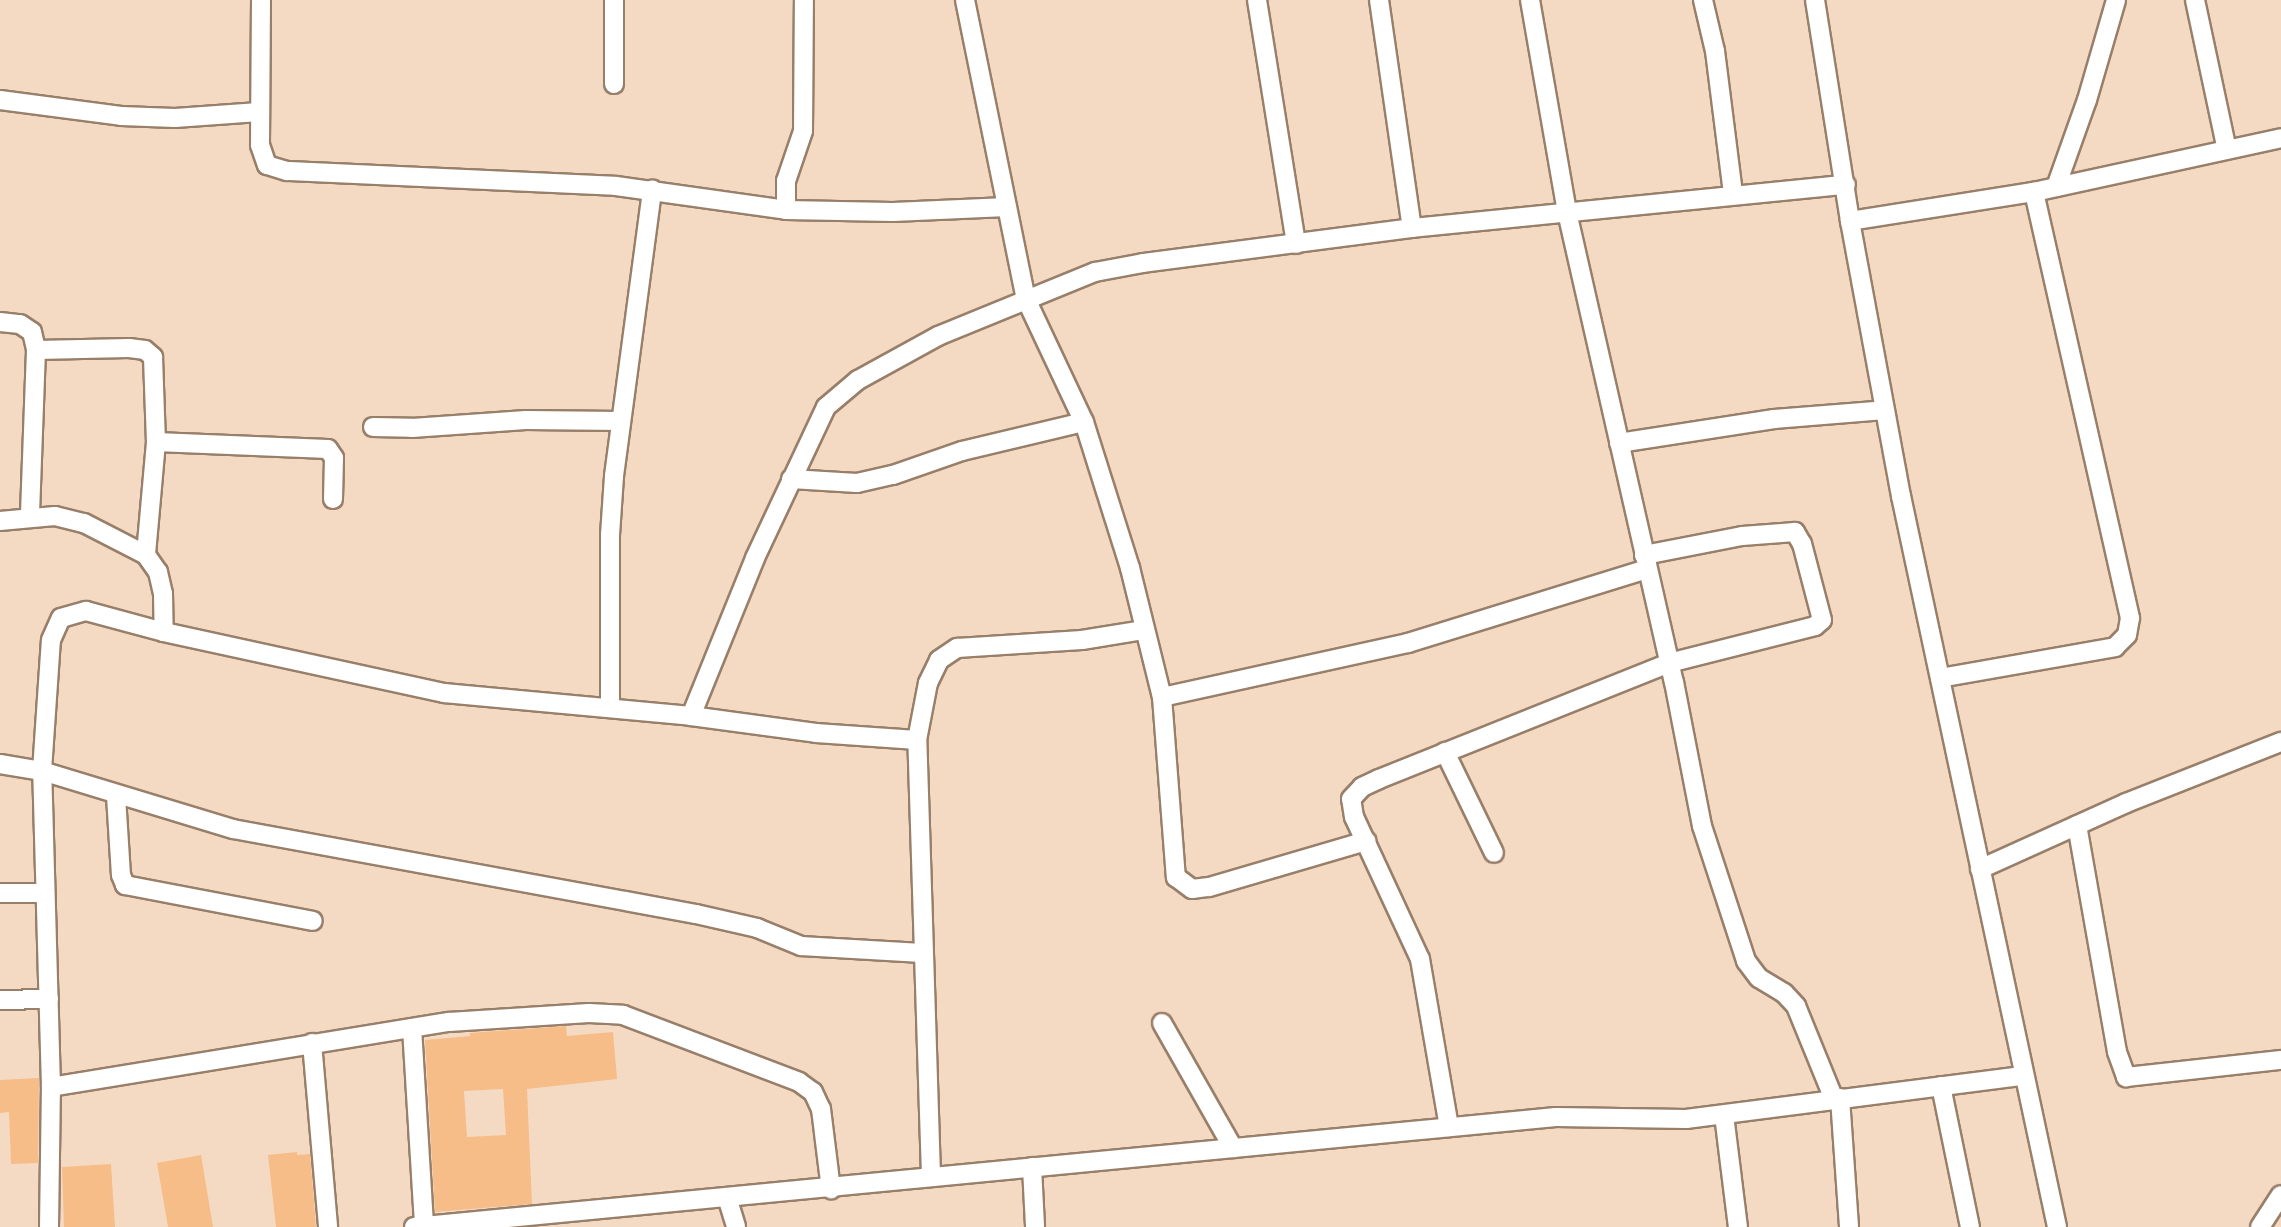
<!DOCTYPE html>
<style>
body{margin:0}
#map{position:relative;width:2281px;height:1227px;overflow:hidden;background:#f5dac3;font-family:"Roboto Serif",serif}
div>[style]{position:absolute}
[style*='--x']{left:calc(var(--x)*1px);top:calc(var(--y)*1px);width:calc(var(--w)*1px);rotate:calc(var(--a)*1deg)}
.building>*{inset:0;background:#f6bd89}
.roads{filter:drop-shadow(2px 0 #987f6a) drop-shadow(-2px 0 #987f6a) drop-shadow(0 2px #987f6a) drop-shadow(0 -2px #987f6a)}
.minor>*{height:18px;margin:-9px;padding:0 9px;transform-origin:9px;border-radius:9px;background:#fff}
span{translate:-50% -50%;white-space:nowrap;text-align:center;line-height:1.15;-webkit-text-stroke:6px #fee9d6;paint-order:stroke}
</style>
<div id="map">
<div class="building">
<i style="clip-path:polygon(evenodd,566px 1026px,567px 1036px,613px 1032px,617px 1079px,527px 1089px,532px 1204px,435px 1212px,425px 1040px,470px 1036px,470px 1033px,566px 1026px,503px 1089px,506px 1135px,467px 1137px,464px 1091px,503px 1089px)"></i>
<i style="clip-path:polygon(39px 1078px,38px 1163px,11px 1164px,9px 1112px,0 1113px,0 1080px)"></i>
<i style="clip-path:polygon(297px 1152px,297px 1155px,310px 1154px,316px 1227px,276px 1227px,268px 1155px)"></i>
<i style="clip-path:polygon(201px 1155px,213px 1227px,168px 1227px,157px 1163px)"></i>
<i style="clip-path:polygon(111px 1164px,115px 1227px,64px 1227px,62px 1167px)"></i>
</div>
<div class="roads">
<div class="minor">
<i style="--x:261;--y:0;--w:145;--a:90.4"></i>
<i style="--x:260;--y:145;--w:21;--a:71"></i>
<i style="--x:267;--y:165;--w:21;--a:17"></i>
<i style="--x:287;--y:171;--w:329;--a:2.6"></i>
<i style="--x:616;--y:186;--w:172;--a:8"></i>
<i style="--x:786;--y:210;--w:107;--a:1.1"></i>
<i style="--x:893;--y:212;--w:114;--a:-2.5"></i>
<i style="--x:965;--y:0;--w:305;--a:78.5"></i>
<i style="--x:1026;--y:299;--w:136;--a:64.8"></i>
<i style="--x:1084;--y:422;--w:153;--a:72.5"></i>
<i style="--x:1130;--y:568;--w:133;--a:76.1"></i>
<i style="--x:1162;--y:697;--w:181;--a:85.6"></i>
<i style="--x:1176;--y:877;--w:20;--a:37"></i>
<i style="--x:1192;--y:889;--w:17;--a:-7"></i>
<i style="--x:1209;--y:887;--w:164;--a:-16.3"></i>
<i style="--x:1257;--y:0;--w:247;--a:80.9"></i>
<i style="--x:1379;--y:0;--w:230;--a:81.8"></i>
<i style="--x:1530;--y:0;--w:215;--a:80.1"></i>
<i style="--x:1567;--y:212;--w:482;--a:77.2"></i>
<i style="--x:1674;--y:682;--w:147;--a:79"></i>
<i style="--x:1702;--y:826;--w:142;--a:71.9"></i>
<i style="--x:1746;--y:961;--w:21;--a:53"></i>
<i style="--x:1759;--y:978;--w:29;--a:31"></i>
<i style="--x:1784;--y:993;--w:18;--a:47"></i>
<i style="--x:1796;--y:1006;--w:100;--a:67.8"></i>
<i style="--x:1703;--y:0;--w:52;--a:76.8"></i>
<i style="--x:1715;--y:51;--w:144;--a:82.8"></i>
<i style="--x:1815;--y:0;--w:224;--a:81"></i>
<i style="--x:1850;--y:221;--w:280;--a:79.5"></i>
<i style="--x:1901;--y:496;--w:747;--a:77.95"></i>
<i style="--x:2195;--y:0;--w:153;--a:78"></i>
<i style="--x:614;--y:84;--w:84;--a:-90"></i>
<i style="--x:0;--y:100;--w:122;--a:7.5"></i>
<i style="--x:121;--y:116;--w:54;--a:2.1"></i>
<i style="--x:175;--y:118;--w:84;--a:-4.1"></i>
<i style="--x:2056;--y:187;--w:92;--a:-70.4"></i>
<i style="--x:2087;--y:100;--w:104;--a:-73.8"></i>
<i style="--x:786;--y:210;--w:29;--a:-90"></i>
<i style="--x:786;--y:181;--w:53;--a:-71.2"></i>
<i style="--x:803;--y:131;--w:131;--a:-89.6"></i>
<i style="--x:1850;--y:221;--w:186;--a:-9"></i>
<i style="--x:2034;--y:192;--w:253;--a:-12.3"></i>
<i style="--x:0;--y:322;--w:20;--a:6"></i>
<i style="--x:20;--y:324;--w:14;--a:34"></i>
<i style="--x:32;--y:332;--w:18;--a:77"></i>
<i style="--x:36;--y:350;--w:167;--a:92.1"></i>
<i style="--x:36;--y:350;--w:93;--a:-1.2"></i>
<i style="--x:129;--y:348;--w:16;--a:7"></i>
<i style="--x:145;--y:350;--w:11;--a:41"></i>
<i style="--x:153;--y:357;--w:85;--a:88"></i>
<i style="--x:156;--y:442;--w:113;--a:95.1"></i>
<i style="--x:373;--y:427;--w:39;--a:1"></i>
<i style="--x:412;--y:428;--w:114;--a:-4"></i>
<i style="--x:526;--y:420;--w:95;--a:0.6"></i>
<i style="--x:156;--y:442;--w:172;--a:2.3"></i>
<i style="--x:328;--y:449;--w:11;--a:56"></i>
<i style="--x:334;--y:458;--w:41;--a:91.4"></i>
<i style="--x:1619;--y:443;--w:157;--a:-8.8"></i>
<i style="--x:1774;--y:419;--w:111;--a:-4.6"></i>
<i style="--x:791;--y:479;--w:66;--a:3.5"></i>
<i style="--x:857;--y:483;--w:37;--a:-13"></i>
<i style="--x:893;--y:475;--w:73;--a:-19.2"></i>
<i style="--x:962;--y:451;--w:125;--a:-13.4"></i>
<i style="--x:0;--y:521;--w:55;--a:-5.2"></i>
<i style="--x:55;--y:516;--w:30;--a:14"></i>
<i style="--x:84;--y:523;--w:70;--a:27.3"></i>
<i style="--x:146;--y:555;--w:21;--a:55"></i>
<i style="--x:158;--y:572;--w:22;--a:77"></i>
<i style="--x:163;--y:593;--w:39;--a:89"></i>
<i style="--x:1940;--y:678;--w:178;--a:-10"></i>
<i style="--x:2115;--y:647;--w:17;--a:-45"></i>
<i style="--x:2127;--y:635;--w:17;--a:-80"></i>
<i style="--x:2130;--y:618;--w:437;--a:-102.7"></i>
<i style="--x:1162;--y:697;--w:252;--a:-12.4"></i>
<i style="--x:1408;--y:643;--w:250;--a:-17.2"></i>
<i style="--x:610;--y:707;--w:172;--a:-90"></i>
<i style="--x:610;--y:535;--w:59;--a:-86.1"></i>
<i style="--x:614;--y:476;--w:289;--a:-82.4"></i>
<i style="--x:691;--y:716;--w:170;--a:-67.9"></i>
<i style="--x:755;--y:558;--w:167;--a:-64.8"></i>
<i style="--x:826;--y:407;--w:42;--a:-40.2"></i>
<i style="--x:858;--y:380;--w:91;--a:-28.8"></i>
<i style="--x:938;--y:336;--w:170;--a:-22.2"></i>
<i style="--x:1095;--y:272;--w:49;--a:-10.6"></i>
<i style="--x:1143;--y:263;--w:271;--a:-7.4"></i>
<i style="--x:1412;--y:228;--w:436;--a:-5.7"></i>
<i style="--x:1445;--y:752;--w:112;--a:64.1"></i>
<i style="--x:0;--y:764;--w:43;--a:9.5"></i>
<i style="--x:42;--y:771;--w:200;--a:16.9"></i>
<i style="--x:233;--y:829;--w:471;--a:10.4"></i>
<i style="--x:696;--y:914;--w:63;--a:12.9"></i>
<i style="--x:757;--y:928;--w:48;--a:22.2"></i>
<i style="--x:801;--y:946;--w:121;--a:3.3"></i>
<i style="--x:116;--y:796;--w:79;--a:86.4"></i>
<i style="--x:121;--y:875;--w:11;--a:68"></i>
<i style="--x:125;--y:885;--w:191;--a:10.8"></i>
<i style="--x:2077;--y:825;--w:230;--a:80"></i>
<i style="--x:2117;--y:1052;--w:27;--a:70"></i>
<i style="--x:2126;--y:1077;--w:156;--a:-6.3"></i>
<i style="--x:1980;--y:869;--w:160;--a:-24.3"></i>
<i style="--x:2126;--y:803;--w:167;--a:-21.5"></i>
<i style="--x:0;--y:893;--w:45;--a:0"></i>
<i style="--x:0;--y:1000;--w:49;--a:-1.2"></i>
<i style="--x:1162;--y:1023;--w:144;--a:60.4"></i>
<i style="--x:412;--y:1028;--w:198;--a:86.5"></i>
<i style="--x:312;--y:1043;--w:185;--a:85"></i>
<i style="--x:1941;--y:1086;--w:144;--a:78.4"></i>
<i style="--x:51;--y:1087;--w:403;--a:-9.3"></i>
<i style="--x:449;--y:1022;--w:140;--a:-3.7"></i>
<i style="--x:589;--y:1013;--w:34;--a:3"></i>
<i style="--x:623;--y:1015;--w:188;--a:20.8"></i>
<i style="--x:799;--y:1082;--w:17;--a:36"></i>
<i style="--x:813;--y:1092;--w:19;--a:65"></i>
<i style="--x:821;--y:1109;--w:81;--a:82.9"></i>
<i style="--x:1840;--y:1098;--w:129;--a:86"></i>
<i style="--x:1724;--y:1115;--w:113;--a:82.9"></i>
<i style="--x:1449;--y:1127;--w:170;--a:-99.8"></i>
<i style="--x:1420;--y:959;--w:157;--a:-114.9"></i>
<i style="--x:1354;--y:817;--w:18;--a:-99"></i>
<i style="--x:1351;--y:799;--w:16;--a:-47"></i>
<i style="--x:1362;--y:787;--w:19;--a:-25"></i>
<i style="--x:1379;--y:779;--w:312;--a:-21.8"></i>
<i style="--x:1669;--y:663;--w:151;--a:-14.2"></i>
<i style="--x:1815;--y:626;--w:9;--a:-41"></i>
<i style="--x:1822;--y:620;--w:79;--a:-104.7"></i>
<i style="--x:1802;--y:544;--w:14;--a:-120"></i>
<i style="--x:1795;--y:532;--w:53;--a:175.7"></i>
<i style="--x:1742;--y:536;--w:100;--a:169"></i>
<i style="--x:1032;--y:1167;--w:60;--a:87.1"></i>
<i style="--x:931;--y:1176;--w:436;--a:-91.8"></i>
<i style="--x:917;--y:740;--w:58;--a:-79.1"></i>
<i style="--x:928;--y:683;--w:25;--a:-64"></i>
<i style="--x:939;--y:660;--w:22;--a:-34"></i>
<i style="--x:957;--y:648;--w:125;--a:-3.7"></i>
<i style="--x:1082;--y:640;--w:63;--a:-9.2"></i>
<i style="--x:727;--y:1197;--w:31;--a:73"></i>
<i style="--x:49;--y:1227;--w:140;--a:-89.2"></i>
<i style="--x:51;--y:1087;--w:316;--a:-91.6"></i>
<i style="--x:42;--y:771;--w:131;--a:-86.1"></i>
<i style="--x:51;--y:640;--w:24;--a:-66"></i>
<i style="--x:61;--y:618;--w:26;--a:-16"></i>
<i style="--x:86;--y:611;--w:81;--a:15.1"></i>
<i style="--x:164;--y:632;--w:287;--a:12.3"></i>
<i style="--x:444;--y:693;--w:248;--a:5.3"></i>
<i style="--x:691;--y:716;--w:126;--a:7.7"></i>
<i style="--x:816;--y:733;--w:101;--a:4"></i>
<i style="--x:414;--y:1227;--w:1147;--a:-5.5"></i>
<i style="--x:1556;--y:1117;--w:130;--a:0.9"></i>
<i style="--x:1686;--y:1119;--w:341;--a:-7.3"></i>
<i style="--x:2260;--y:1227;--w:38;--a:-57"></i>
</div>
</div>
</div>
